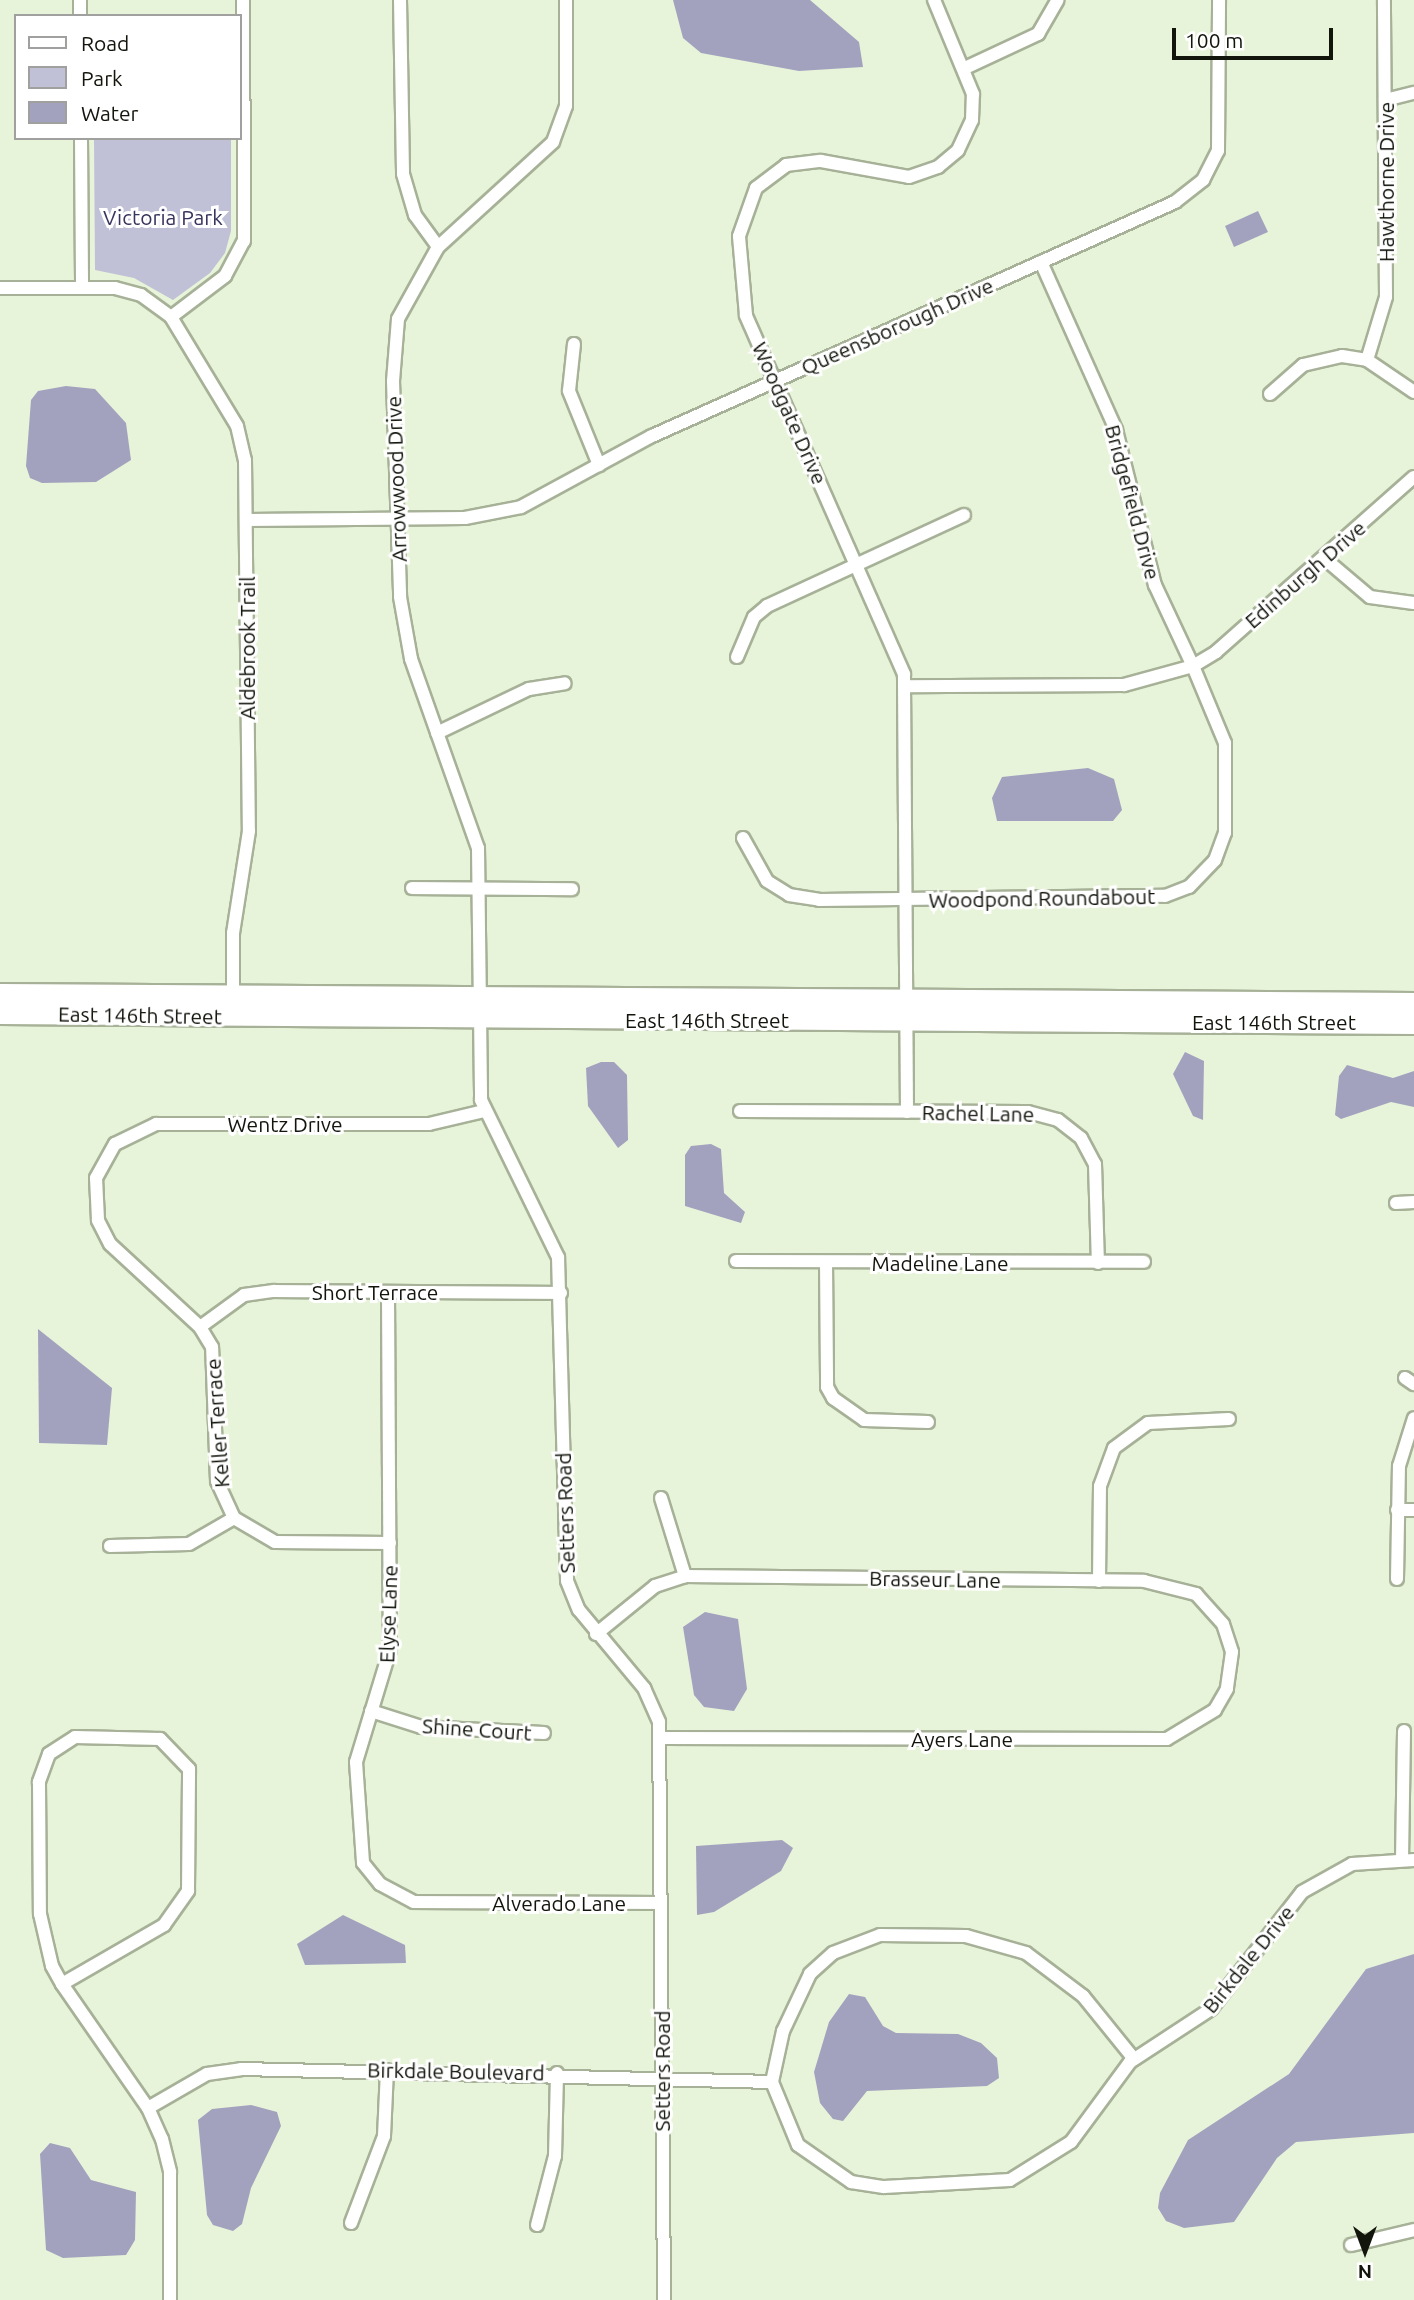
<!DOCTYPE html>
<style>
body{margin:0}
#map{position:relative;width:1414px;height:2300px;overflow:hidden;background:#e8f4d9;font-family:Ubuntu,sans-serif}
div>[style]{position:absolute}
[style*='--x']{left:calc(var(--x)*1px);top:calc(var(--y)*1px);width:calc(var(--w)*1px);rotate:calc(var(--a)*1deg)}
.green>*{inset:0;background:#c0c0d6}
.water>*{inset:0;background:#a2a2bf}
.roads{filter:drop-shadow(2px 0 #a6b197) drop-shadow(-2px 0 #a6b197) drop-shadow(0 2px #a6b197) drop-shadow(0 -2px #a6b197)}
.minor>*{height:12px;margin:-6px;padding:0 6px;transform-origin:6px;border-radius:6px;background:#fff}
.primary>*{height:21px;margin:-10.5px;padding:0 10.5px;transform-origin:10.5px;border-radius:10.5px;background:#fff}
span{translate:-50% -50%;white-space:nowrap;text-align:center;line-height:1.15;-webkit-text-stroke:6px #fff;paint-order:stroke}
.street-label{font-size:21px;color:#11150c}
.park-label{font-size:21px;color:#37345d}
.legend{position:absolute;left:14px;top:14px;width:228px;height:126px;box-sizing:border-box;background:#fff;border:2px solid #a0a19e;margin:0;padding:9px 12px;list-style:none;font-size:21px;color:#11150c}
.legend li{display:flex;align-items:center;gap:14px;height:35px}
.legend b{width:35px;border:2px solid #a0a19e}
.north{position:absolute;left:1330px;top:2216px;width:70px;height:70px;-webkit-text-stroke:5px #fff;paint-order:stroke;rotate:180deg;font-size:19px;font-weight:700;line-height:28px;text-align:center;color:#11150c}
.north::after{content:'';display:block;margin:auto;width:24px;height:32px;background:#11150c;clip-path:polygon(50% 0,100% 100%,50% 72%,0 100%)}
.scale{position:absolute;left:1172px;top:28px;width:161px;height:32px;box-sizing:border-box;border:4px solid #11150c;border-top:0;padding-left:9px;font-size:21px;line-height:24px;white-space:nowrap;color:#11150c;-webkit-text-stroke:5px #fff;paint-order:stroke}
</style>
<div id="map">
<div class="green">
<i style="clip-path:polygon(94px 138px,231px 138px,231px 231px,225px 253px,210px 273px,173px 300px,134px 278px,95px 270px)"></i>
</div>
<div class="water">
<i style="clip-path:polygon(673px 0,810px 0,859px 42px,863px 67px,799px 71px,701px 53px,683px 38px)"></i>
<i style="clip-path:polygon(1258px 211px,1268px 232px,1234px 247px,1225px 226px)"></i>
<i style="clip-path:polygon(66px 386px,95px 389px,126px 423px,131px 460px,96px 482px,42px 483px,30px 478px,26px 466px,31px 400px,38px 391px)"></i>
<i style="clip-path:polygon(1088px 768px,1114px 779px,1122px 810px,1113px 821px,997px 821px,992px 798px,1002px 777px)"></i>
<i style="clip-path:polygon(1185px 1052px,1204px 1061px,1203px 1120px,1193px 1116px,1173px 1074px)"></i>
<i style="clip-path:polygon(601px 1062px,614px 1062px,627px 1075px,628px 1140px,618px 1148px,588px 1106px,586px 1068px)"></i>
<i style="clip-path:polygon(1347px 1065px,1393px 1078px,1414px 1071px,1414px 1107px,1391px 1102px,1341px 1119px,1335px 1115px,1339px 1076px)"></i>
<i style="clip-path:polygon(711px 1144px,721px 1149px,724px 1193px,745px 1212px,741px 1223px,685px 1206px,685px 1155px,691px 1146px)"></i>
<i style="clip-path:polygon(38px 1329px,112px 1388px,107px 1445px,39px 1443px)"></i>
<i style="clip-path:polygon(705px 1612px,738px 1619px,747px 1689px,734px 1711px,704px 1707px,694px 1695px,683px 1627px)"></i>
<i style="clip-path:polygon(782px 1840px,793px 1848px,781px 1871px,714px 1912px,697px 1915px,696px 1846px)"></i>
<i style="clip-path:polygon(343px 1915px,405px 1945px,406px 1963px,305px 1965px,297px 1944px)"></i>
<i style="clip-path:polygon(1414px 1954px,1414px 2133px,1296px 2142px,1277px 2158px,1234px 2222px,1184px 2228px,1166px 2221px,1158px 2208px,1160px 2193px,1188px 2140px,1289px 2074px,1366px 1969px)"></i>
<i style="clip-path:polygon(849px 1994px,865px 1997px,883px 2026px,896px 2033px,958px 2034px,981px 2043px,997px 2058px,999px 2078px,987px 2086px,867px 2091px,843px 2121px,833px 2119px,820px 2103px,814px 2072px,829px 2022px)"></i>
<i style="clip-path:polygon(251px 2105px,277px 2112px,281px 2126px,251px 2188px,242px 2224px,233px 2231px,213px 2225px,207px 2215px,198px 2120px,212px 2109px)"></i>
<i style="clip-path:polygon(50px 2143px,70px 2148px,91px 2180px,136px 2192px,135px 2240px,126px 2255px,63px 2258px,46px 2250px,40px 2154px)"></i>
</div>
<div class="roads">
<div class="minor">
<i style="--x:80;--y:0;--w:16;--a:90"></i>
<i style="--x:400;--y:0;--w:174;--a:89"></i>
<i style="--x:403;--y:174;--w:43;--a:73.7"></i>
<i style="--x:415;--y:215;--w:39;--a:54"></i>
<i style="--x:566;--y:0;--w:106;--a:90"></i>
<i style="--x:566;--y:106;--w:38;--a:110"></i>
<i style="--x:553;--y:142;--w:156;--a:137.6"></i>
<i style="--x:438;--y:247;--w:82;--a:119.1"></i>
<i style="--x:398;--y:319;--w:62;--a:94.6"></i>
<i style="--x:393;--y:381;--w:216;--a:88.1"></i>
<i style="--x:400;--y:597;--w:63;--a:79.9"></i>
<i style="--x:411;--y:659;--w:201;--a:70.5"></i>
<i style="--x:478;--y:848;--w:252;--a:89.3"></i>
<i style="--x:481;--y:1100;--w:175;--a:63.9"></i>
<i style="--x:558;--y:1257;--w:324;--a:88.4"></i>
<i style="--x:567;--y:1581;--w:31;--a:68"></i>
<i style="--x:579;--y:1610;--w:102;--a:50.2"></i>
<i style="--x:644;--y:1688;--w:37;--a:66"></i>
<i style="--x:659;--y:1722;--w:578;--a:89.5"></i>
<i style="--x:965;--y:68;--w:81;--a:-25"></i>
<i style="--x:1038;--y:34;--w:39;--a:-60"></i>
<i style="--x:1385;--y:100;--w:30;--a:-14"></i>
<i style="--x:81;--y:138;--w:150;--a:89.6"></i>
<i style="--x:1041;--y:262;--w:184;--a:65.9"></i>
<i style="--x:1116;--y:430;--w:160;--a:75.9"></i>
<i style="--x:1155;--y:585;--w:89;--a:64.9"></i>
<i style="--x:1193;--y:666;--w:27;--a:-31"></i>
<i style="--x:1216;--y:652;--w:264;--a:-41.5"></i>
<i style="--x:0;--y:288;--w:115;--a:0"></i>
<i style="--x:115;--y:288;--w:27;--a:15"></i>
<i style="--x:141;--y:295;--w:37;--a:36"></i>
<i style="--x:171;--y:317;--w:127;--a:58.8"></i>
<i style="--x:237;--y:426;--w:35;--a:77"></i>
<i style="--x:245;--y:460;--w:371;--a:89.4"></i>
<i style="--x:249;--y:831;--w:103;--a:98.9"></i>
<i style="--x:233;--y:933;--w:64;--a:90"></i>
<i style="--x:171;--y:317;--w:68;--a:-37.2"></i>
<i style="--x:225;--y:276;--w:40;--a:-62"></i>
<i style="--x:244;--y:241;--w:241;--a:-90.2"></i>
<i style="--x:574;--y:344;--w:47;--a:96.1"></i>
<i style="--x:569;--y:391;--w:80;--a:67.9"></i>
<i style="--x:1367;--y:360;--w:66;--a:-73.2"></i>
<i style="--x:1386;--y:297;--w:297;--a:-90.4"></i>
<i style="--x:1270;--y:394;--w:44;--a:-41.3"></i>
<i style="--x:1303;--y:365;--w:40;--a:-13"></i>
<i style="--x:1342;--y:356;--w:25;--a:9"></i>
<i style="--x:1367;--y:360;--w:57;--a:34.2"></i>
<i style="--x:247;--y:520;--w:218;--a:-0.5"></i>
<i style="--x:465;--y:518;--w:57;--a:-11.1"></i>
<i style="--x:521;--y:507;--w:149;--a:-28.5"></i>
<i style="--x:652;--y:436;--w:573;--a:-24.1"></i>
<i style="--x:1175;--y:202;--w:36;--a:-38"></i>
<i style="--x:1203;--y:180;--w:33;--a:-63"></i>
<i style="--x:1218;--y:151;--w:151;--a:-89.6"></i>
<i style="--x:1324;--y:558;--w:60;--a:40.3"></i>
<i style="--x:1370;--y:597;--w:44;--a:7.8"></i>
<i style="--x:737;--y:657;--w:43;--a:-67"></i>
<i style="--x:754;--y:617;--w:17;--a:-40"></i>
<i style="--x:767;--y:606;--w:217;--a:-24.8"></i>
<i style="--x:437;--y:733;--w:102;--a:-25.6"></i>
<i style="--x:529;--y:689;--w:36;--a:-9"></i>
<i style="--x:743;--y:838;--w:49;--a:60.8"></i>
<i style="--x:767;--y:881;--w:26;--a:32"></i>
<i style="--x:789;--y:895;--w:30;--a:9"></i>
<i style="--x:819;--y:900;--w:346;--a:-0.7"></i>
<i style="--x:1165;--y:896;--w:26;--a:-21"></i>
<i style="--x:1189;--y:887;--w:37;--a:-46"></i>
<i style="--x:1215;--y:860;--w:29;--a:-70"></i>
<i style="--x:1225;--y:833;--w:90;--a:-90"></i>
<i style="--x:1225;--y:743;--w:83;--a:-112.6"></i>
<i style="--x:1193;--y:666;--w:72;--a:164.6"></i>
<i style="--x:1124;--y:685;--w:219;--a:179.7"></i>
<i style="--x:412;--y:888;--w:160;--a:0.4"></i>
<i style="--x:740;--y:1111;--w:288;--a:0.2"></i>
<i style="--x:1028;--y:1112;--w:31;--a:15"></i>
<i style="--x:1058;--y:1120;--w:29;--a:38"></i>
<i style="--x:1081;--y:1138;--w:30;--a:62"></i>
<i style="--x:1095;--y:1164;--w:99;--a:88.3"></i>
<i style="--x:907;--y:1112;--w:438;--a:-90.4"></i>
<i style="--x:904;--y:674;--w:392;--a:-113.8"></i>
<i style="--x:746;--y:315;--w:79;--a:-95.1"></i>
<i style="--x:739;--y:236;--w:51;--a:-70.5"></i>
<i style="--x:756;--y:188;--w:38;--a:-37"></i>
<i style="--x:786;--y:165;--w:35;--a:-7"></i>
<i style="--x:821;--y:161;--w:89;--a:10.3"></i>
<i style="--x:909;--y:177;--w:31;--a:-19"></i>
<i style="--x:938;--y:167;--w:26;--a:-40"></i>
<i style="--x:958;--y:150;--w:33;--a:-65"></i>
<i style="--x:972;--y:120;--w:26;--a:-88"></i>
<i style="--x:973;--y:94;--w:102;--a:-112.5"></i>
<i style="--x:1396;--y:1203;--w:18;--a:-3"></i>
<i style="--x:736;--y:1261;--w:408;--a:0.1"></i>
<i style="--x:826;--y:1262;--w:125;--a:89.5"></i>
<i style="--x:827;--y:1387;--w:13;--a:61"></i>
<i style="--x:833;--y:1398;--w:38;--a:35"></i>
<i style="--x:864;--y:1420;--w:64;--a:1.8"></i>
<i style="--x:388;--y:1292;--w:358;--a:89.7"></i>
<i style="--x:390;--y:1650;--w:117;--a:106.9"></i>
<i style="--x:356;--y:1762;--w:101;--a:86"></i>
<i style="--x:363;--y:1863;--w:27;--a:51"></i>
<i style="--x:380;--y:1884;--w:38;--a:28"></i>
<i style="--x:414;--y:1902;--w:246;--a:0.2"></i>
<i style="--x:200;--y:1327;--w:54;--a:-36"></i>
<i style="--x:244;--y:1295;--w:30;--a:-8"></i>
<i style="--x:274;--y:1291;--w:287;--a:0.4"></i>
<i style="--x:1405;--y:1378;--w:11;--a:34"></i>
<i style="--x:661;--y:1498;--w:82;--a:72.9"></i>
<i style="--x:1397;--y:1510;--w:17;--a:0"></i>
<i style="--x:390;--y:1543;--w:115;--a:-179.5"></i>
<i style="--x:275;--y:1542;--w:48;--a:-149.7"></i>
<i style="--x:234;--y:1518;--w:41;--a:-114.7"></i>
<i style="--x:217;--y:1481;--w:134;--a:-92.1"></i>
<i style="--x:212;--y:1347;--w:23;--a:-121"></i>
<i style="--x:200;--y:1327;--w:122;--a:-137.3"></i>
<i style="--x:110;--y:1244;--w:27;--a:-117"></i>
<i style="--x:98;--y:1220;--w:42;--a:-92.7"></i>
<i style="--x:96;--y:1178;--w:39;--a:-61"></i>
<i style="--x:115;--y:1144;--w:46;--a:-26"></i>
<i style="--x:156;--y:1124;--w:273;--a:0"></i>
<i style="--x:429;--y:1124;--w:57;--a:-13.3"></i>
<i style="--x:110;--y:1546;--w:79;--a:-1.5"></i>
<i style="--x:189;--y:1544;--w:52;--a:-30"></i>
<i style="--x:1397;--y:1579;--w:113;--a:-89"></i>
<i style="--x:1399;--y:1466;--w:50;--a:-72.6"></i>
<i style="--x:1099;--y:1581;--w:95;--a:-89.4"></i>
<i style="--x:1100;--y:1486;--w:40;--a:-69.8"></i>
<i style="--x:1114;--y:1448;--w:42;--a:-36.3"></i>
<i style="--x:1148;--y:1423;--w:81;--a:-2.8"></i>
<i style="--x:596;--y:1634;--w:76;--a:-39.1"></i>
<i style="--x:655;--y:1586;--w:32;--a:-18"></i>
<i style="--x:685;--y:1576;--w:459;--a:0.6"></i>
<i style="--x:1144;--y:1581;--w:54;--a:14"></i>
<i style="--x:1196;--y:1594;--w:40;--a:48"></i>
<i style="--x:1223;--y:1624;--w:29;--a:72"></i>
<i style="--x:1232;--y:1652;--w:37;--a:98"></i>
<i style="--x:1227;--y:1689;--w:24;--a:120"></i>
<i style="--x:1215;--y:1710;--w:56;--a:148.9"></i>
<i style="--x:1167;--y:1739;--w:506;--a:-179.89"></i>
<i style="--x:371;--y:1711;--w:52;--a:17.7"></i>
<i style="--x:421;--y:1727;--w:123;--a:2.8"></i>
<i style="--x:1402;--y:1860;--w:129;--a:-89.1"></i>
<i style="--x:62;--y:1984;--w:118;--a:-30"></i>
<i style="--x:164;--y:1925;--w:42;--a:-54.8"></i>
<i style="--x:188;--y:1891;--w:122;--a:-89.5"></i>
<i style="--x:189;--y:1769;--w:42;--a:-134"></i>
<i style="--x:160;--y:1739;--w:85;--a:-178.7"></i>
<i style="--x:75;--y:1737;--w:31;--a:147"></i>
<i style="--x:49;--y:1754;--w:30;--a:110"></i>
<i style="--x:39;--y:1782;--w:132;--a:89.6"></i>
<i style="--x:40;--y:1914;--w:53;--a:77"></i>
<i style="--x:52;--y:1966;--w:21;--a:61"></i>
<i style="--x:62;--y:1984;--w:151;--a:55.3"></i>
<i style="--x:148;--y:2108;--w:34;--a:66"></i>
<i style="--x:162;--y:2139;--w:34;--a:76"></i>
<i style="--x:170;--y:2172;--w:128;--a:90"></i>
<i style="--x:1134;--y:2059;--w:81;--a:-129"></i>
<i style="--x:1083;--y:1996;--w:71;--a:-143"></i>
<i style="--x:1026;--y:1953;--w:62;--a:-164.2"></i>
<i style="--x:966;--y:1936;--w:86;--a:-179.3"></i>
<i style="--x:880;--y:1935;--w:50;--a:159"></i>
<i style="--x:833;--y:1953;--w:31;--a:138"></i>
<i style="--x:810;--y:1974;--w:63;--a:115.3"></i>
<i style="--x:783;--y:2031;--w:52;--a:102.2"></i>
<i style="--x:772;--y:2082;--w:68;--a:67.6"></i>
<i style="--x:798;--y:2145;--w:65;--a:34.9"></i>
<i style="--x:851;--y:2182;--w:33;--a:9"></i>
<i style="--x:884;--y:2187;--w:126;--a:-3.2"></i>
<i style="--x:1010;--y:2180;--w:72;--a:-31.9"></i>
<i style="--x:1071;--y:2142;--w:99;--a:-53.6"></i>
<i style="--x:1130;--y:2062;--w:97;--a:-33.2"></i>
<i style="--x:1211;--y:2009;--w:148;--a:-52.1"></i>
<i style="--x:1302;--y:1892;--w:57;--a:-29.2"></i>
<i style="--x:1352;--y:1864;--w:62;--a:-3.7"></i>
<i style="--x:148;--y:2108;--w:68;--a:-30"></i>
<i style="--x:207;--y:2074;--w:34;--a:-8"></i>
<i style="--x:241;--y:2069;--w:531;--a:1.4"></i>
<i style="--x:351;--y:2223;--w:93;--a:-69.2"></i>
<i style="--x:384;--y:2136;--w:66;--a:-87.4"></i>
<i style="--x:537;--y:2225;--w:71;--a:-75.4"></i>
<i style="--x:555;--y:2156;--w:83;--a:-88.6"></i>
<i style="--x:1351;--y:2245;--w:65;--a:-13.4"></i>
</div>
<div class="primary">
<i style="--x:0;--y:994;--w:1414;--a:0.36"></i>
<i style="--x:0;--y:1013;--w:1414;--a:0.41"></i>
</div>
</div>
<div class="street-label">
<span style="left:1386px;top:182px;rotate:-90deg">Hawthorne Drive</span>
<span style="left:897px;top:326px;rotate:-24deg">Queensborough Drive</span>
<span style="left:790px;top:413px;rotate:66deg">Woodgate Drive</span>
<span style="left:396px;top:479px;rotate:-92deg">Arrowwood Drive</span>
<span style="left:1133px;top:502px;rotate:75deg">Bridgefield Drive</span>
<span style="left:1305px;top:574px;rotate:-41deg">Edinburgh Drive</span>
<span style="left:247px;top:648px;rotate:-90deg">Aldebrook Trail</span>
<span style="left:1042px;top:898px;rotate:-1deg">Woodpond Roundabout</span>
<span style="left:140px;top:1015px;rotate:1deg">East 146th Street</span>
<span style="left:707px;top:1020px">East 146th Street</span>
<span style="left:1274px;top:1022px">East 146th Street</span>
<span style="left:978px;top:1113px;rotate:1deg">Rachel Lane</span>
<span style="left:285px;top:1124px">Wentz Drive</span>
<span style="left:940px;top:1263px">Madeline Lane</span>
<span style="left:375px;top:1292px">Short Terrace</span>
<span style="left:217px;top:1423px;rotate:-94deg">Keller Terrace</span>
<span style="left:565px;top:1513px;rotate:-92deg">Setters Road</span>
<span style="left:935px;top:1579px;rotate:1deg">Brasseur Lane</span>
<span style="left:388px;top:1614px;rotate:-88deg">Elyse Lane</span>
<span style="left:477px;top:1729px;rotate:4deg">Shine Court</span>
<span style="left:962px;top:1739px">Ayers Lane</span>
<span style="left:559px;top:1903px">Alverado Lane</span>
<span style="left:1248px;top:1959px;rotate:-51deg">Birkdale Drive</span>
<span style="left:456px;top:2071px;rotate:1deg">Birkdale Boulevard</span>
<span style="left:662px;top:2071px;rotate:-90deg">Setters Road</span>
</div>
<div class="park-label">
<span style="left:163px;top:217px">Victoria Park</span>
</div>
<ul class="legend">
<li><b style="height:9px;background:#fff"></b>Road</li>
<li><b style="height:19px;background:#c0c0d6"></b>Park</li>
<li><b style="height:19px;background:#a2a2bf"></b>Water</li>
</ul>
<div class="north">N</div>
<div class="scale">100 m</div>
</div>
